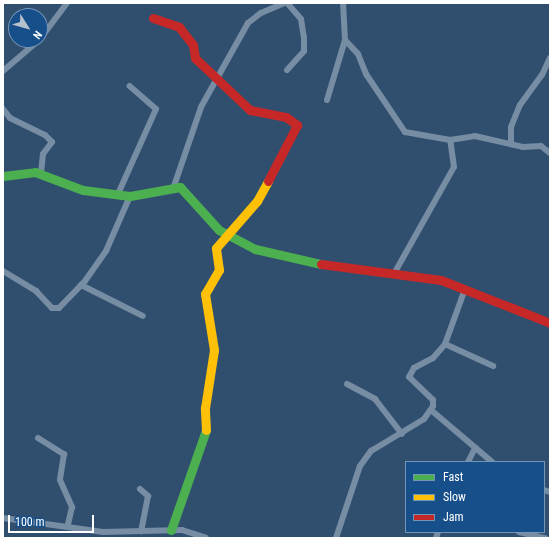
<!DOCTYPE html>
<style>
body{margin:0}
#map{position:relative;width:553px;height:541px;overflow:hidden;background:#304f6f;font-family:"Roboto Condensed",sans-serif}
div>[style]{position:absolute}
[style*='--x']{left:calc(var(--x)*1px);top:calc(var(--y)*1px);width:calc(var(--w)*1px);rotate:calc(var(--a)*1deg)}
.street>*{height:6px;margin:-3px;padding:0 3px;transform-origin:3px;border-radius:3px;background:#778da4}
.fast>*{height:9px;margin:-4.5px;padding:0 4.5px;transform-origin:4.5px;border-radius:4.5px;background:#4caf50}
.slow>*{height:9px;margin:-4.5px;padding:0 4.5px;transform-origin:4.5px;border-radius:4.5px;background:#ffc107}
.jam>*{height:9px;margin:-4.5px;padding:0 4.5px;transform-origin:4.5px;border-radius:4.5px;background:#c62828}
span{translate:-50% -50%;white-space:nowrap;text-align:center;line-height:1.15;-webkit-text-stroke:3.5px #164f89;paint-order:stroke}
.frame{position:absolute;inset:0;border:4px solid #fff;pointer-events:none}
.legend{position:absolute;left:405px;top:461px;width:140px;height:72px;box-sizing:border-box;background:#164f89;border:1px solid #7395b8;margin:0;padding:5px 7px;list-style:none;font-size:12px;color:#fff}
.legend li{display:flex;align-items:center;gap:8px;height:20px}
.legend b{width:20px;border:1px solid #7395b8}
.north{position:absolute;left:8px;top:8px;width:40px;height:40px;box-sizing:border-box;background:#164f89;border:1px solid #7395b8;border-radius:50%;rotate:127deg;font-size:11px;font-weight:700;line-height:16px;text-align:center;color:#fff}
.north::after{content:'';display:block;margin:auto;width:14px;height:18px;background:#b7c1cd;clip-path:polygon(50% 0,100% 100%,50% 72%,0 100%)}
.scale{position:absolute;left:8px;top:515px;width:86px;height:18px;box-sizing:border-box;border:2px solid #fff;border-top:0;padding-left:5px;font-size:12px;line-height:14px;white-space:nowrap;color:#fff;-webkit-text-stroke:3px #164f89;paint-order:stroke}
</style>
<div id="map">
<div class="street">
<i style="--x:40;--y:39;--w:45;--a:-53.1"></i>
<i style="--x:345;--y:40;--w:19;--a:47"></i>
<i style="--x:358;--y:54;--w:22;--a:68"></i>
<i style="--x:366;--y:74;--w:70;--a:56.1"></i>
<i style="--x:405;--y:132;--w:46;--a:10.1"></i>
<i style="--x:450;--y:140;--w:25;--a:-9"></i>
<i style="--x:475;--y:136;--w:49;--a:12.9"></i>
<i style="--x:523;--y:147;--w:18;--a:-3"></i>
<i style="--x:541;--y:146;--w:11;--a:38"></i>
<i style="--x:287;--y:70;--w:25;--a:-48"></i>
<i style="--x:304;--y:51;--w:13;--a:-90"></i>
<i style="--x:304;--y:38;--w:19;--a:-99"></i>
<i style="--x:301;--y:19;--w:21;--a:-131"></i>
<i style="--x:3;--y:71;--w:48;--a:-40.7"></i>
<i style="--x:327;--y:100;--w:63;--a:-73.3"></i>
<i style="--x:345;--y:40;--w:37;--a:-93"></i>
<i style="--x:3;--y:109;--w:11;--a:52"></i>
<i style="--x:10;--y:118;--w:39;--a:26"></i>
<i style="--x:45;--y:135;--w:10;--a:45"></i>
<i style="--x:52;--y:142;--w:15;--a:127"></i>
<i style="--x:43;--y:154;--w:20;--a:96"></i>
<i style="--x:511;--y:144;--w:17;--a:-90"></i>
<i style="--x:511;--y:127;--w:24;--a:-68"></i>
<i style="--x:520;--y:105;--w:37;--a:-54"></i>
<i style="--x:542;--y:75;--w:19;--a:-65"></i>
<i style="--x:173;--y:189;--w:87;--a:-71.1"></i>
<i style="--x:201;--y:107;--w:96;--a:-60.8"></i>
<i style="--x:248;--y:23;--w:16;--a:-38"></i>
<i style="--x:261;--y:13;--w:26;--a:-23"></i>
<i style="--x:118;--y:194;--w:93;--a:-65.9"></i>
<i style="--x:156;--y:109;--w:35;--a:-139"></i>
<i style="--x:3;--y:271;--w:39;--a:31"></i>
<i style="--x:36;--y:291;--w:23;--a:47"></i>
<i style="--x:52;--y:308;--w:7;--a:0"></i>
<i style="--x:59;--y:308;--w:37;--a:-46"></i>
<i style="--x:85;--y:281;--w:37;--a:-55"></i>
<i style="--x:106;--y:251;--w:60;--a:-66.4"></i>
<i style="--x:395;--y:272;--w:120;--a:-60.7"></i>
<i style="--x:454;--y:167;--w:27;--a:-98"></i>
<i style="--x:81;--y:285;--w:69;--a:26.6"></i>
<i style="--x:445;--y:344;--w:53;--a:24.6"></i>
<i style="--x:347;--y:384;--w:32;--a:28"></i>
<i style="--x:375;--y:399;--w:44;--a:52.4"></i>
<i style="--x:431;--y:410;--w:80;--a:40.4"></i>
<i style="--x:38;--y:438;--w:31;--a:32"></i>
<i style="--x:64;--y:454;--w:26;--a:99"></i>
<i style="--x:60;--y:480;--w:30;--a:66"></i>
<i style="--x:72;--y:507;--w:18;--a:103"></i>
<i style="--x:468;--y:462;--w:16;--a:-63"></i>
<i style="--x:140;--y:489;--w:11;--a:41"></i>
<i style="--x:148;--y:496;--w:36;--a:101"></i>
<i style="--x:544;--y:490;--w:6;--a:18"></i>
<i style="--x:3;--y:518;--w:101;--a:8"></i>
<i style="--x:103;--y:532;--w:79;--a:-1.5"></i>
<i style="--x:182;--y:530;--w:25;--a:18"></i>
<i style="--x:519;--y:532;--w:27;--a:13"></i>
<i style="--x:336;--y:538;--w:76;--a:-71.6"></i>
<i style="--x:360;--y:466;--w:19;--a:-54"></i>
<i style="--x:371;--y:451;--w:62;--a:-31.1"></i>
<i style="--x:424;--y:419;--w:16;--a:-55"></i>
<i style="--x:433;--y:406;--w:6;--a:-90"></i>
<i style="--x:433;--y:400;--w:33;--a:-136"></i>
<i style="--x:409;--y:377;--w:10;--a:-61"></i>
<i style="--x:414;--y:368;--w:21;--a:-28"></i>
<i style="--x:433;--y:358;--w:18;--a:-49"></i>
<i style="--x:445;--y:344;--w:59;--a:-70"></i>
<i style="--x:436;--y:538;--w:6;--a:-72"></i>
</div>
<div class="fast">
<i style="--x:3;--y:176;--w:32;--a:-7"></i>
<i style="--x:35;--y:172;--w:51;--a:20.6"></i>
<i style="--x:83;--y:190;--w:47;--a:7.3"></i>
<i style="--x:130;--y:196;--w:51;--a:-10.2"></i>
<i style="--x:180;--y:187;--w:58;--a:47.8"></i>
<i style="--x:219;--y:230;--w:41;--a:27.8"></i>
<i style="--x:255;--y:249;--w:68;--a:12.8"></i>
<i style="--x:171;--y:530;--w:106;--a:-70.7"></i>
</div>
<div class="slow">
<i style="--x:206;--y:430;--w:22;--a:-93"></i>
<i style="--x:205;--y:408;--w:59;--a:-81.2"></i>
<i style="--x:214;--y:350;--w:57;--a:-99.1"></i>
<i style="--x:205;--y:294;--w:28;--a:-60"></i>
<i style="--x:219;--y:270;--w:22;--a:-98"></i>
<i style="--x:216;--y:248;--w:62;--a:-48.9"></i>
<i style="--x:257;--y:201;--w:23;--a:-61"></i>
</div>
<div class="jam">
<i style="--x:153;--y:18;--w:28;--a:19"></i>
<i style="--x:179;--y:27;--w:23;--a:52"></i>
<i style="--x:193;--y:45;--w:13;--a:81"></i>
<i style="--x:195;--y:58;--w:76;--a:43.4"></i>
<i style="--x:250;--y:110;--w:37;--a:11"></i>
<i style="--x:286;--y:117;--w:14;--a:36"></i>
<i style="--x:297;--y:125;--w:63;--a:117.4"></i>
<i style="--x:321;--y:264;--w:121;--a:7.6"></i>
<i style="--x:441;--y:280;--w:117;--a:21.5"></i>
</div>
<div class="frame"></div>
<ul class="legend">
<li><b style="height:5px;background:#4caf50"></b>Fast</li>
<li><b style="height:5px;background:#ffc107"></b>Slow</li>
<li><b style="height:5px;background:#c62828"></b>Jam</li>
</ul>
<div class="north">N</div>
<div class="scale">100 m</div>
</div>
